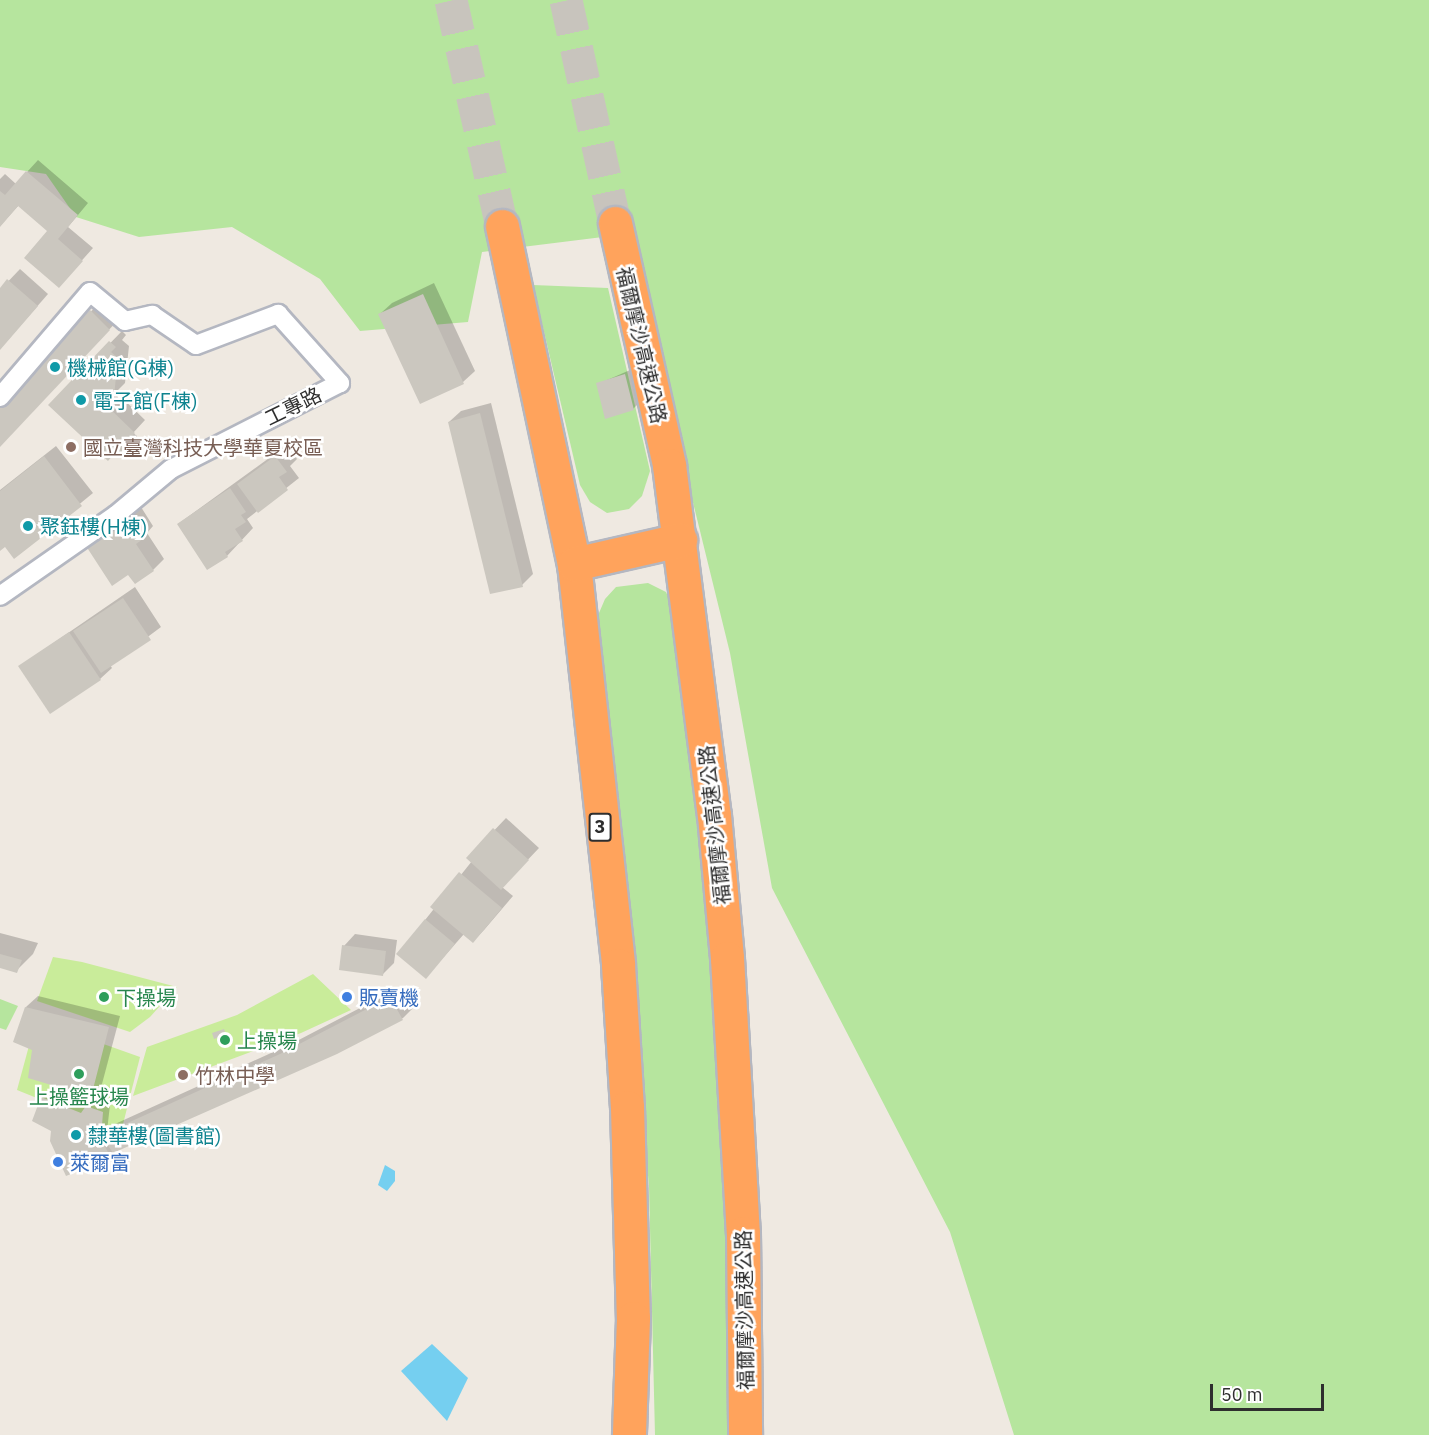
<!DOCTYPE html>
<meta charset="utf-8">
<style>
body{margin:0}
#map{position:relative;width:1429px;height:1435px;overflow:hidden;background:#efe9e1;font-family:"IBM Plex Sans","Noto Sans TC",sans-serif}
div>[style]{position:absolute}
[style*='--x']{left:calc(var(--x)*1px);top:calc(var(--y)*1px);width:calc(var(--w)*1px);rotate:calc(var(--a)*1deg)}
.green>*{inset:0;background:#b6e59e}
.pitch>*{inset:0;background:#c9ec9a}
.water>*{inset:0;background:#75cff0}
.shadow>*{inset:0;background:#0003}
.building>*{inset:0;background:#cbc7bf}
.highway-tunnel>*{height:33px;margin-top:-16.5px;transform-origin:0;background:repeating-linear-gradient(90deg,#c8c4bd 0 33px,transparent 0 49px)}
.roads{filter:drop-shadow(2px 0 #b4b7c1) drop-shadow(-2px 0 #b4b7c1) drop-shadow(0 2px #b4b7c1) drop-shadow(0 -2px #b4b7c1)}
.street>*{height:18px;margin:-9px;padding:0 9px;transform-origin:9px;border-radius:9px;background:#fff}
.highway>*{height:33px;margin:-16.5px;padding:0 16.5px;transform-origin:16.5px;border-radius:16.5px;background:#ffa35c}
.dots>*{width:16px;height:16px;translate:-50% -50%;box-sizing:border-box;border:3px solid #fff;border-radius:50%}
span{translate:-50% -50%;white-space:nowrap;text-align:center;line-height:1.15;-webkit-text-stroke:5px #fff;paint-order:stroke}
.shield-label span{padding:2px 4px;background:#fff;border:2px solid;border-radius:4px;-webkit-text-stroke-width:0}
.shield-label{font-size:18px;color:#2e2e2e;font-weight:700}
.street-label{font-size:20px;color:#2e2e2e}
.culture-label{font-size:20px;color:#0d838f}
.left{translate:0 -50%;text-align:left}
.education-label{font-size:20px;color:#785e54}
.leisure-label{font-size:20px;color:#27864d}
.shop-label{font-size:20px;color:#366cbe}
.scale{position:absolute;left:1210px;top:1384px;width:114px;height:27px;box-sizing:border-box;border:3px solid #2e2e2e;border-top:0;padding-left:8px;font-size:18px;line-height:21px;white-space:nowrap;color:#2e2e2e;-webkit-text-stroke:4px #fff;paint-order:stroke}
</style>
<div id="map">
<div class="green">
<i style="clip-path:polygon(0 0,1429px 0,1429px 1435px,1014px 1435px,950px 1232px,772px 888px,730px 653px,627px 234px,482px 252px,468px 322px,360px 331px,320px 279px,232px 227px,139px 237px,76px 217px,46px 174px,0 167px)"></i>
<i style="clip-path:polygon(533px 285px,608px 288px,650px 471px,642px 496px,629px 509px,607px 513px,590px 502px,580px 485px)"></i>
<i style="clip-path:polygon(648px 583px,666px 592px,673px 607px,707px 919px,729px 1252px,731px 1435px,655px 1435px,649px 1186px,596px 620px,605px 599px,616px 587px)"></i>
<i style="clip-path:polygon(0 999px,18px 1006px,6px 1030px,0 1028px)"></i>
</div>
<div class="pitch">
<i style="clip-path:polygon(53px 957px,82px 962px,177px 987px,150px 1017px,130px 1032px,37px 1001px)"></i>
<i style="clip-path:polygon(313px 974px,351px 1010px,301px 1033px,133px 1096px,147px 1047px,237px 1015px)"></i>
<i style="clip-path:polygon(36px 1020px,140px 1057px,121px 1132px,17px 1090px)"></i>
</div>
<div class="water">
<i style="clip-path:polygon(385px 1165px,395px 1171px,395px 1181px,387px 1191px,378px 1185px)"></i>
<i style="clip-path:polygon(432px 1344px,468px 1378px,447px 1421px,401px 1371px)"></i>
</div>
<div class="shadow">
<i style="clip-path:polygon(38px 160px,88px 203px,68px 227px,93px 248px,59px 286px,49px 231px,19px 205px,0 226px,0 179px,5px 174px,16px 184px)"></i>
<i style="clip-path:polygon(20px 269px,48px 294px,0 349px,0 290px)"></i>
<i style="clip-path:polygon(434px 283px,475px 371px,463px 382px,421px 402px,380px 314px,392px 303px)"></i>
<i style="clip-path:polygon(102px 300px,121px 317px,0 445px,0 407px)"></i>
<i style="clip-path:polygon(122px 331px,126px 335px,122px 340px,129px 346px,125px 383px,116px 392px,145px 420px,133px 433px,137px 436px,117px 456px,50px 405px)"></i>
<i style="clip-path:polygon(630px 370px,639px 403px,633px 409px,598px 384px)"></i>
<i style="clip-path:polygon(491px 403px,533px 574px,522px 585px,449px 422px,461px 411px)"></i>
<i style="clip-path:polygon(287px 445px,297px 459px,290px 466px,299px 478px,247px 519px,253px 528px,227px 556px,178px 524px)"></i>
<i style="clip-path:polygon(56px 446px,93px 493px,15px 557px,5px 545px,0 550px,0 490px)"></i>
<i style="clip-path:polygon(141px 507px,153px 526px,147px 533px,164px 559px,153px 570px,129px 573px,100px 535px)"></i>
<i style="clip-path:polygon(135px 587px,161px 627px,110px 665px,112px 668px,100px 679px,20px 666px)"></i>
<i style="clip-path:polygon(506px 818px,539px 848px,502px 887px,513px 896px,484px 930px,473px 941px,464px 934px,426px 977px,398px 954px,472px 861px,468px 858px)"></i>
<i style="clip-path:polygon(0 933px,38px 943px,33px 954px,16px 971px,0 967px)"></i>
<i style="clip-path:polygon(355px 934px,397px 940px,394px 963px,382px 975px,344px 946px)"></i>
<i style="clip-path:polygon(402px 986px,414px 1007px,403px 1018px,336px 1053px,117px 1150px,110px 1157px,34px 1120px,42px 1097px,50px 1090px,89px 1105px,95px 1100px,110px 1105px,107px 1131px,115px 1124px,293px 1043px)"></i>
<i style="clip-path:polygon(38px 996px,120px 1016px,102px 1084px,91px 1096px,33px 1049px,26px 1007px)"></i>
</div>
<div class="building">
<i style="clip-path:polygon(26px 171px,78px 215px,58px 239px,83px 261px,59px 288px,24px 258px,47px 231px,18px 206px,0 227px,0 191px,5px 195px)"></i>
<i style="clip-path:polygon(7px 279px,38px 306px,0 350px,0 288px)"></i>
<i style="clip-path:polygon(423px 294px,464px 384px,420px 404px,378px 314px)"></i>
<i style="clip-path:polygon(90px 310px,110px 330px,0 447px,0 405px)"></i>
<i style="clip-path:polygon(109px 341px,116px 347px,111px 352px,118px 358px,114px 396px,106px 405px,135px 433px,123px 445px,127px 448px,117px 458px,113px 455px,108px 461px,48px 405px)"></i>
<i style="clip-path:polygon(625px 374px,634px 410px,605px 419px,596px 383px)"></i>
<i style="clip-path:polygon(480px 413px,523px 587px,490px 594px,448px 422px)"></i>
<i style="clip-path:polygon(44px 456px,82px 506px,14px 559px,5px 547px,0 551px,0 491px)"></i>
<i style="clip-path:polygon(275px 456px,287px 472px,279px 477px,288px 490px,258px 513px,237px 484px)"></i>
<i style="clip-path:polygon(230px 488px,246px 512px,241px 515px,246px 522px,235px 529px,243px 541px,225px 552px,228px 557px,207px 570px,177px 524px)"></i>
<i style="clip-path:polygon(129px 518px,143px 539px,136px 544px,154px 571px,135px 584px,128px 575px,112px 586px,86px 546px)"></i>
<i style="clip-path:polygon(123px 598px,151px 640px,101px 673px,73px 631px)"></i>
<i style="clip-path:polygon(69px 632px,101px 680px,50px 714px,18px 666px)"></i>
<i style="clip-path:polygon(493px 828px,529px 860px,501px 890px,466px 858px)"></i>
<i style="clip-path:polygon(459px 872px,502px 908px,473px 943px,430px 907px)"></i>
<i style="clip-path:polygon(425px 919px,455px 944px,426px 979px,396px 954px)"></i>
<i style="clip-path:polygon(342px 945px,386px 951px,383px 976px,339px 970px)"></i>
<i style="clip-path:polygon(0 954px,22px 960px,17px 973px,0 968px)"></i>
<i style="clip-path:polygon(390px 997px,403px 1020px,337px 1054px,113px 1153px,101px 1135px,280px 1054px)"></i>
<i style="clip-path:polygon(25px 1007px,109px 1027px,91px 1097px,28px 1078px,32px 1050px,13px 1042px)"></i>
<i style="clip-path:polygon(224px 1029px,226px 1035px,214px 1039px,212px 1033px)"></i>
<i style="clip-path:polygon(41px 1097px,81px 1113px,86px 1106px,103px 1112px,101px 1139px,111px 1158px,66px 1176px,50px 1141px,51px 1131px,32px 1121px)"></i>
</div>
<div class="highway-tunnel">
<i style="--x:451;--y:0;--w:232;--a:77.3"></i>
<i style="--x:566;--y:0;--w:228;--a:77.6"></i>
</div>
<div class="roads">
<div class="street">
<i style="--x:0;--y:397;--w:138;--a:-49.4"></i>
<i style="--x:90;--y:292;--w:45;--a:39.6"></i>
<i style="--x:125;--y:321;--w:28;--a:-13"></i>
<i style="--x:152;--y:315;--w:53;--a:34.3"></i>
<i style="--x:196;--y:345;--w:88;--a:-20.7"></i>
<i style="--x:278;--y:314;--w:93;--a:48.1"></i>
<i style="--x:340;--y:383;--w:190;--a:153"></i>
<i style="--x:171;--y:469;--w:72;--a:140.1"></i>
<i style="--x:116;--y:515;--w:141;--a:145.1"></i>
</div>
<div class="highway">
<i style="--x:615;--y:223;--w:248;--a:77.4"></i>
<i style="--x:669;--y:465;--w:353;--a:82.7"></i>
<i style="--x:714;--y:815;--w:144;--a:84.8"></i>
<i style="--x:727;--y:958;--w:275;--a:86.7"></i>
<i style="--x:743;--y:1233;--w:202;--a:89.4"></i>
<i style="--x:502;--y:226;--w:346;--a:78"></i>
<i style="--x:574;--y:564;--w:403;--a:83.7"></i>
<i style="--x:618;--y:965;--w:142;--a:86.4"></i>
<i style="--x:627;--y:1107;--w:211;--a:88.4"></i>
<i style="--x:633;--y:1318;--w:117;--a:92"></i>
<i style="--x:574;--y:564;--w:109;--a:-12.8"></i>
</div>
</div>
<div class="dots">
<i style="left:55px;top:367px;background:#0f9aa8"></i>
<i style="left:81px;top:400px;background:#0f9aa8"></i>
<i style="left:71px;top:447px;background:#8d6e63"></i>
<i style="left:28px;top:526px;background:#0f9aa8"></i>
<i style="left:104px;top:997px;background:#2e9e5b"></i>
<i style="left:347px;top:997px;background:#3f7fe0"></i>
<i style="left:225px;top:1040px;background:#2e9e5b"></i>
<i style="left:79px;top:1074px;background:#2e9e5b"></i>
<i style="left:183px;top:1075px;background:#8d6e63"></i>
<i style="left:76px;top:1135px;background:#0f9aa8"></i>
<i style="left:58px;top:1162px;background:#3f7fe0"></i>
</div>
<div class="shield-label">
<span style="left:600px;top:827px">3</span>
</div>
<div class="street-label">
<span style="left:642px;top:345px;rotate:77deg">福爾摩沙高速公路</span>
<span style="left:293px;top:406px;rotate:-26deg">工專路</span>
<span style="left:714px;top:825px;rotate:-96deg">福爾摩沙高速公路</span>
<span style="left:744px;top:1310px;rotate:-91deg">福爾摩沙高速公路</span>
</div>
<div class="culture-label">
<span class="left" style="left:67px;top:367px">機械館(G棟)</span>
<span class="left" style="left:93px;top:400px">電子館(F棟)</span>
<span class="left" style="left:40px;top:526px">聚鈺樓(H棟)</span>
<span class="left" style="left:88px;top:1135px">隸華樓(圖書館)</span>
</div>
<div class="education-label">
<span class="left" style="left:83px;top:447px">國立臺灣科技大學華夏校區</span>
<span class="left" style="left:195px;top:1075px">竹林中學</span>
</div>
<div class="leisure-label">
<span class="left" style="left:116px;top:997px">下操場</span>
<span class="left" style="left:237px;top:1040px">上操場</span>
<span style="left:79px;top:1096px">上操籃球場</span>
</div>
<div class="shop-label">
<span class="left" style="left:359px;top:997px">販賣機</span>
<span class="left" style="left:70px;top:1162px">萊爾富</span>
</div>
<div class="scale">50 m</div>
</div>
